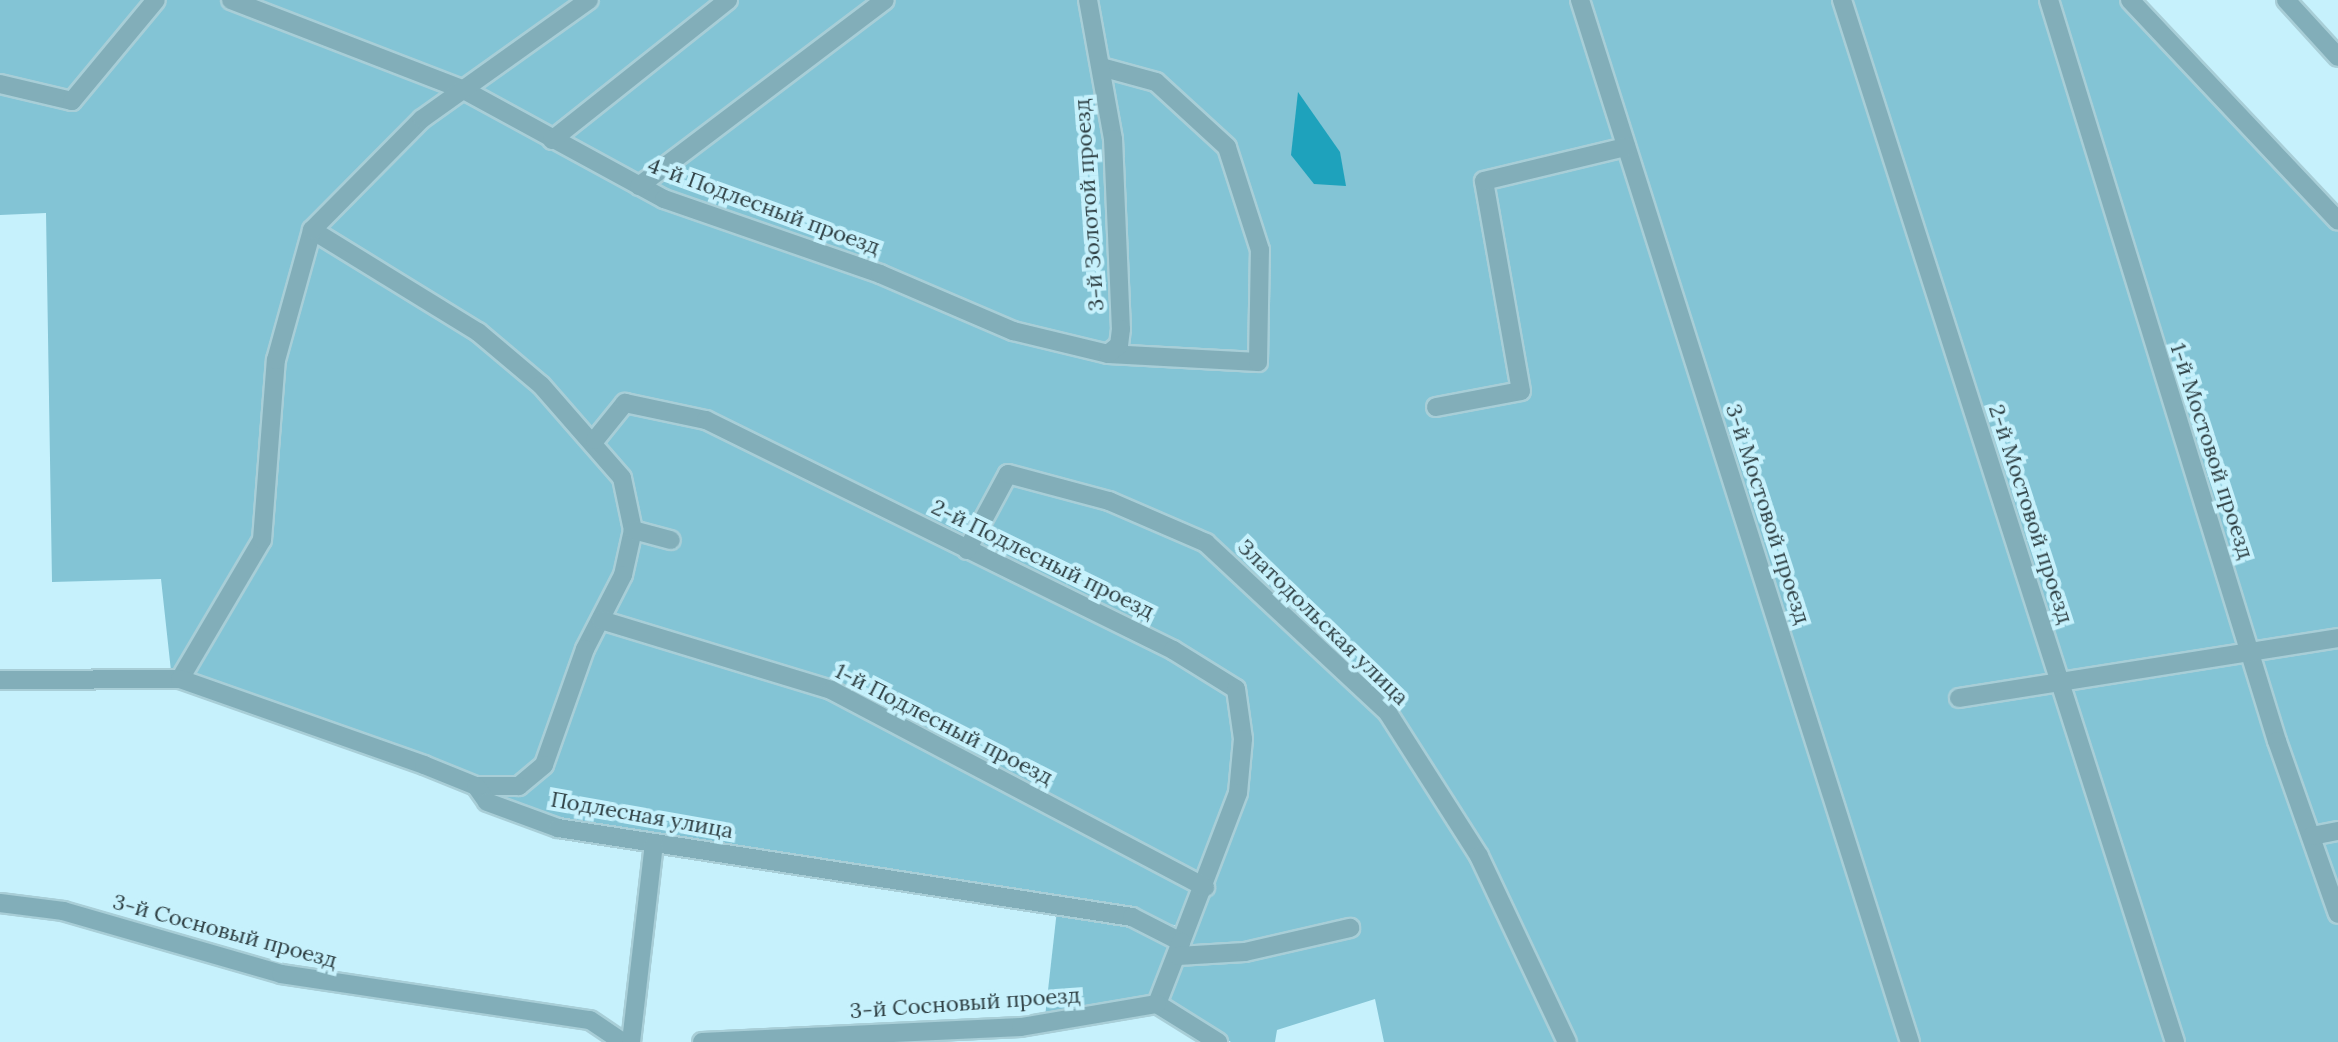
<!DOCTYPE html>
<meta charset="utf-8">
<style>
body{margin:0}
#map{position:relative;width:2338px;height:1042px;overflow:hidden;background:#c6f1fc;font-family:Lora,serif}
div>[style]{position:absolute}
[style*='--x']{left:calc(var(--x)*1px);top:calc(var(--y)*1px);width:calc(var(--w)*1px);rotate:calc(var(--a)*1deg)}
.green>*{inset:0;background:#83c4d5}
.water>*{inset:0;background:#1ea2bc}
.roads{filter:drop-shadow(2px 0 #a8ced7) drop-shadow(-2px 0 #a8ced7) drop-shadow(0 2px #a8ced7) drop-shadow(0 -2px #a8ced7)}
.minor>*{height:18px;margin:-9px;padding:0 9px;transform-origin:9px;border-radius:9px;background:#82aeb9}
span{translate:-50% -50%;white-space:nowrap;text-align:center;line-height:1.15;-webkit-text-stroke:8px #c6f1fc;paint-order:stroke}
.street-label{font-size:22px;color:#2f4044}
</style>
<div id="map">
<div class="green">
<i style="clip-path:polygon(0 0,2136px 0,2338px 221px,2338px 1042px,1384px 1042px,1375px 999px,1277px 1030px,1275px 1042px,1231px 1042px,1168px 1001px,1186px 927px,543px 820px,171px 671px,161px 579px,52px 582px,46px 213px,0 215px)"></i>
<i style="clip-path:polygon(1057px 910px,1144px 928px,1163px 939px,1173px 953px,1147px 1002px,1045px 1017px)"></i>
</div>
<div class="water">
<i style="clip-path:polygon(1298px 92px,1340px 152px,1346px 186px,1314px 184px,1291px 155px)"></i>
</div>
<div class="roads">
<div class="minor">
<i style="--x:231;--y:0;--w:250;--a:21.1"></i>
<i style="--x:464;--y:90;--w:228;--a:28.6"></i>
<i style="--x:664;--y:199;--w:229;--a:19.1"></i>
<i style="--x:880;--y:274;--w:145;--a:23.2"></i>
<i style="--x:1013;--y:331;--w:98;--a:13.6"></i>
<i style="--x:1108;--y:354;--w:150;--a:3.1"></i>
<i style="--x:1258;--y:362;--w:112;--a:-89"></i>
<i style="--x:1260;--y:250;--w:108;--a:-107.8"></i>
<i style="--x:1227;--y:147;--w:96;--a:-137.5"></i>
<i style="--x:1156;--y:82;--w:57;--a:-164.7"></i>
<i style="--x:1088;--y:0;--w:141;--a:79.8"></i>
<i style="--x:1113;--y:139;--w:190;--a:87.6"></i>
<i style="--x:1121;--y:329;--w:16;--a:97"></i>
<i style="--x:1119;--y:345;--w:14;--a:141"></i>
<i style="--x:1580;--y:0;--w:1093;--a:72.43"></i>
<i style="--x:1842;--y:0;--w:1094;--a:72.28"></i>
<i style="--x:2049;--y:0;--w:775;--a:72.9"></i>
<i style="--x:2277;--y:741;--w:183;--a:70.6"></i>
<i style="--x:2130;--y:0;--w:303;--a:46.7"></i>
<i style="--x:2286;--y:0;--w:77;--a:47.6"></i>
<i style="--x:0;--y:84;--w:74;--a:13.3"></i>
<i style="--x:72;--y:101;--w:131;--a:-50.3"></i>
<i style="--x:552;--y:140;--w:225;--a:-38.5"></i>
<i style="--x:639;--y:186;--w:308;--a:-37.1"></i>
<i style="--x:312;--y:230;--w:195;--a:31.6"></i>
<i style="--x:478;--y:332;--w:82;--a:40.1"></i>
<i style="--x:541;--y:385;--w:123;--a:48.9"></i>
<i style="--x:622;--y:478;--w:53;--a:78.1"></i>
<i style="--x:633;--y:530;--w:46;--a:102.5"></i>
<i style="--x:623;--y:575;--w:83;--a:117.2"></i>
<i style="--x:585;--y:649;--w:123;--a:109.5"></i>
<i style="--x:544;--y:765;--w:33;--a:140"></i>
<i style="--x:519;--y:786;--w:43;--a:180"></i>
<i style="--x:1436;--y:407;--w:86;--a:-10.7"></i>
<i style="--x:1521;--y:391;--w:213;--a:-100"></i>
<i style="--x:1484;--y:181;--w:146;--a:-13.5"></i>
<i style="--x:595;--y:440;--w:48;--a:-51"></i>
<i style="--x:625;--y:403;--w:83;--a:11.9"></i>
<i style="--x:706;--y:420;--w:521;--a:26.22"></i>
<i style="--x:1173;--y:650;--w:74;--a:31.8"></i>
<i style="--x:1236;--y:689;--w:50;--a:82"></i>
<i style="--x:1243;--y:739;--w:54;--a:95.3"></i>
<i style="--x:1238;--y:793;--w:160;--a:110.9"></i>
<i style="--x:633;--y:530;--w:39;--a:15"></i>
<i style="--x:967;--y:550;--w:86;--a:-61.7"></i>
<i style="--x:1008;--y:474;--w:105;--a:15"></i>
<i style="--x:1109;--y:501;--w:106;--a:23.4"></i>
<i style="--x:1206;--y:543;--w:249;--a:43"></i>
<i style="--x:1388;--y:713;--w:169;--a:57.5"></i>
<i style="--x:1479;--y:856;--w:206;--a:64.7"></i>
<i style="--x:601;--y:620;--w:240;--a:16.9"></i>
<i style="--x:831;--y:690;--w:423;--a:27.8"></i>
<i style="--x:180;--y:679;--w:161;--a:-59.5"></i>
<i style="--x:262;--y:540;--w:181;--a:-85.6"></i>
<i style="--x:276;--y:360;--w:135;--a:-74.5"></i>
<i style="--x:312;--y:230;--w:156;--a:-45.3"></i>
<i style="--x:422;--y:119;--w:205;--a:-35.5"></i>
<i style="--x:0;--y:680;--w:180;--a:-0.3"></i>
<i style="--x:180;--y:679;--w:259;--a:19.4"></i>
<i style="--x:424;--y:765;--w:56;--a:22"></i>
<i style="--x:476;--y:786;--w:19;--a:55"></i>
<i style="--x:487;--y:802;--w:76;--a:20.1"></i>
<i style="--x:558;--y:828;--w:581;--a:8.81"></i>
<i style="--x:1132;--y:917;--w:55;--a:27"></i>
<i style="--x:1181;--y:942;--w:66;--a:111.2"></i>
<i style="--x:1959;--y:698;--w:384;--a:-9"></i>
<i style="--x:2312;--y:836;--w:26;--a:-11"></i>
<i style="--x:0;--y:903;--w:64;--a:7.2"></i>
<i style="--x:63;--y:911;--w:227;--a:16.1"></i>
<i style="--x:281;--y:974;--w:312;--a:8.5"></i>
<i style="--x:590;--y:1020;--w:40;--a:34"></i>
<i style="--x:1178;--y:956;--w:67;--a:-3.4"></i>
<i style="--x:1245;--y:952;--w:108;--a:-12.9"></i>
<i style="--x:1157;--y:1004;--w:72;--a:31.9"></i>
<i style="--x:631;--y:1042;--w:200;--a:-83.4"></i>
<i style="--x:702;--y:1042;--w:319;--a:-2.7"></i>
<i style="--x:1021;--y:1027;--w:138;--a:-9.6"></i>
</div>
</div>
<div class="street-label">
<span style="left:1089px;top:205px;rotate:-94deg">3-й Золотой проезд</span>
<span style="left:764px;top:206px;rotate:20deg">4-й Подлесный проезд</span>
<span style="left:2212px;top:451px;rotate:72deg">1-й Мостовой проезд</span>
<span style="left:1768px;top:514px;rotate:72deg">3-й Мостовой проезд</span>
<span style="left:2031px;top:514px;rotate:72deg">2-й Мостовой проезд</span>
<span style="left:1043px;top:559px;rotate:26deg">2-й Подлесный проезд</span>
<span style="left:1323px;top:622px;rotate:44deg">Златодольская улица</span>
<span style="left:944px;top:724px;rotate:27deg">1-й Подлесный проезд</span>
<span style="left:642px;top:815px;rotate:10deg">Подлесная улица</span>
<span style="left:225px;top:931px;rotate:15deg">3-й Сосновый проезд</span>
<span style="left:965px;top:1003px;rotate:-4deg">3-й Сосновый проезд</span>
</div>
</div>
